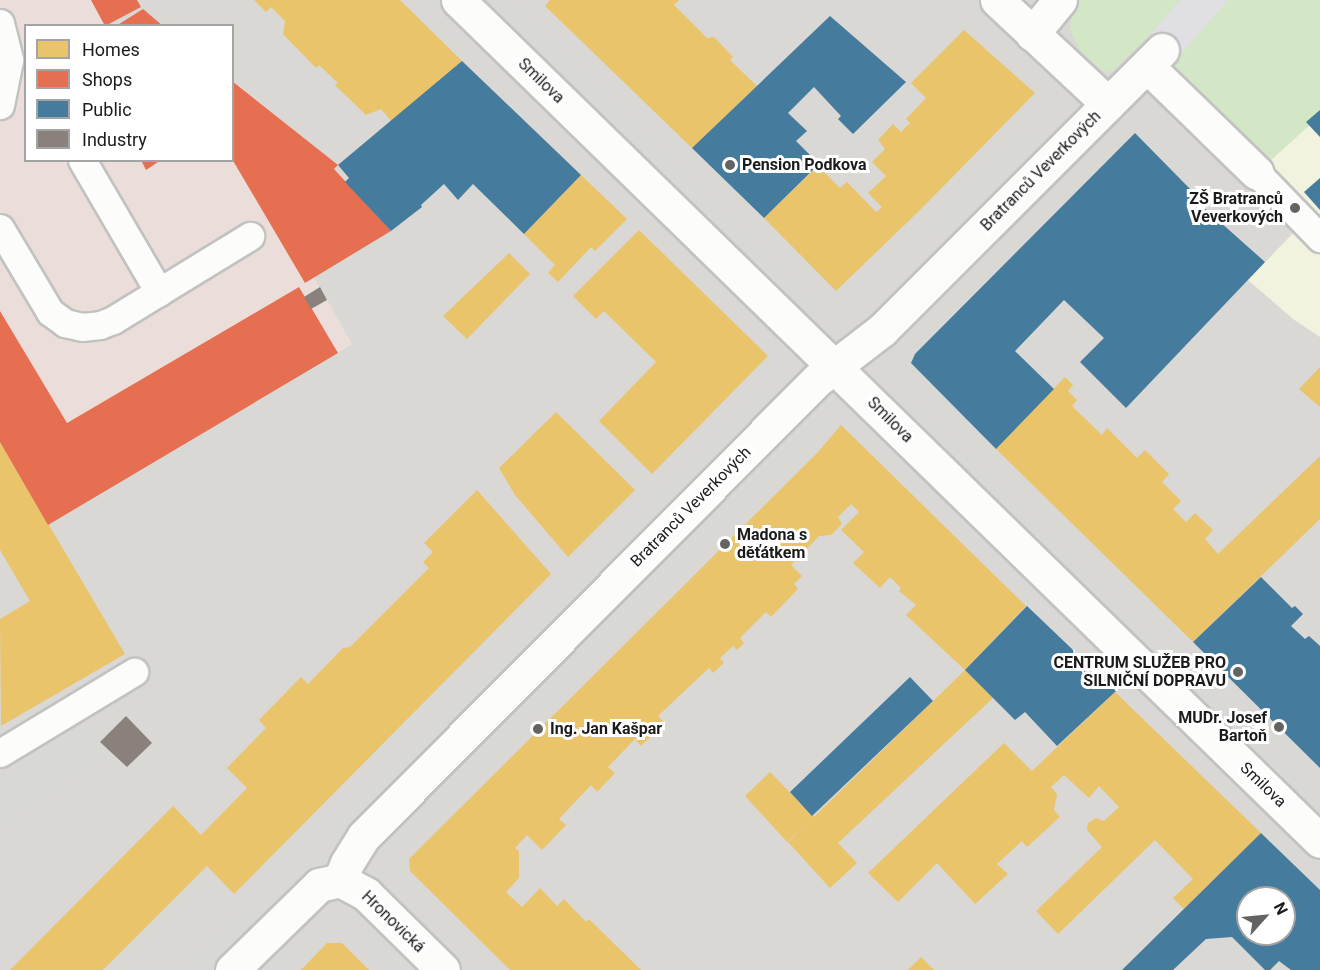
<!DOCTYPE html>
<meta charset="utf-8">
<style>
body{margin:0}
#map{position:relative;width:1320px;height:970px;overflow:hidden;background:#eae9e4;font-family:Roboto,sans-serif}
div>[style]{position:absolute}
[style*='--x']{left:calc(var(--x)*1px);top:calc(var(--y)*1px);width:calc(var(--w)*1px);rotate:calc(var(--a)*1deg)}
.residential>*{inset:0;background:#d9d8d5}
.commercial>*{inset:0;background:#ebdeda}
.education>*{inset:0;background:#f2f3df}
.grass>*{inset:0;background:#d3e6c5}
.parking>*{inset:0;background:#d8d8d5}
.plaza>*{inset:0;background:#e0dfe3}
.homes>*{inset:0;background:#e9c46a}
.shops>*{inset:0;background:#e76f51}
.public>*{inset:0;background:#457b9d}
.industry>*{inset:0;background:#8a817c}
.roads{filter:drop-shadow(2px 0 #c2c2c0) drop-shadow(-2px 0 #c2c2c0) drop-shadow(0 2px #c2c2c0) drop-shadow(0 -2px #c2c2c0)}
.lane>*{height:27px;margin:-13.5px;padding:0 13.5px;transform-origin:13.5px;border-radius:13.5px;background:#fcfcfb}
.street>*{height:33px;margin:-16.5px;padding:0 16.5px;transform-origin:16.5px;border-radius:16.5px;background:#fcfcfb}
.dots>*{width:16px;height:16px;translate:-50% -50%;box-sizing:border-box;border:3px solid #fff;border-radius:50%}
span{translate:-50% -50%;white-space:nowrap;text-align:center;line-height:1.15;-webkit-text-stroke:6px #fff;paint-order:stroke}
.street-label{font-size:16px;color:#1b1b1b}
.poi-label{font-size:16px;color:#1b1b1b;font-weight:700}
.left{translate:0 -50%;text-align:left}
.right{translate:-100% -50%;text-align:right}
.legend{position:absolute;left:24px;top:24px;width:210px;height:138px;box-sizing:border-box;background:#fff;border:2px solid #a4a4a4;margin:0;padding:8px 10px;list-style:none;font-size:18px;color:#1b1b1b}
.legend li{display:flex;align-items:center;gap:12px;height:30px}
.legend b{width:30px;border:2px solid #a4a4a4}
.north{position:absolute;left:1236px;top:886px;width:60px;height:60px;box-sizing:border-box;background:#fff;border:2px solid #a4a4a4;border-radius:50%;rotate:63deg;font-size:16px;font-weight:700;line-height:24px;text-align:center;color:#1b1b1b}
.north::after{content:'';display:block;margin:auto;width:21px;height:27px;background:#636361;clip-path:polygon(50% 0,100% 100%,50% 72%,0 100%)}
</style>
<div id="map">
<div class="residential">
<i style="clip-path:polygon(evenodd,0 0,1320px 0,1320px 970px,0 970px,0 0,26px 26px,232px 26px,232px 160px,26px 160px,26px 26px,0 0,1248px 898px,1284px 898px,1284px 934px,1248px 934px,1248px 898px)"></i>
</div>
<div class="commercial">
<i style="clip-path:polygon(0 0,91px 0,105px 25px,26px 26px,26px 160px,232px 160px,233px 81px,338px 165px,334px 170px,391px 231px,314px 277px,352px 344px,338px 353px,0 442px)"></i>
</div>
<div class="education">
<i style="clip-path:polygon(1320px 110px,1320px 337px,1293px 319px,1248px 280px,1295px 231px,1244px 184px,1309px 125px)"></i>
</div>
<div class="grass">
<i style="clip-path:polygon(1081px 0,1180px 0,1157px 29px,1112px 71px,1104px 72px,1081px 52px,1070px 30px,1072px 13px)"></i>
<i style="clip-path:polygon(1228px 0,1320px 0,1320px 110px,1310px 125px,1270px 161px,1172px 64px)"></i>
</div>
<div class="parking">
<i style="clip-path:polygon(479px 0,505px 0,815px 304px,802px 318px)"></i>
<i style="clip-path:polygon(1021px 130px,1040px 149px,949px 242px,931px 223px)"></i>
<i style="clip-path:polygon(769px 388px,784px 403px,350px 842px,335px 827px)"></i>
<i style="clip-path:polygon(905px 399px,1320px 804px,1320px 840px,886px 417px)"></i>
<i style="clip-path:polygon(817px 414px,826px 423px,400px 850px,390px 841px)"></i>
<i style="clip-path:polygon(88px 725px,106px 757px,33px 800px,0 828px,0 779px)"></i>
<i style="clip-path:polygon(252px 906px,264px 918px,212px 970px,187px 970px)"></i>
<i style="clip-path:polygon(392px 920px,443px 970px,387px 970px,365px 948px)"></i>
<i style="clip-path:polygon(283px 947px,287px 962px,279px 970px,259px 970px)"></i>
</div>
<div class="plaza">
<i style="clip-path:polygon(1180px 0,1228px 0,1172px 64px,1147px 38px)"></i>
</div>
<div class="homes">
<i style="clip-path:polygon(254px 0,400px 0,462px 61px,392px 122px,381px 109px,366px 115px,335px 85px,338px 83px,319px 65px,316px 68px,283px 34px,285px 21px,271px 7px,266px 12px)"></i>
<i style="clip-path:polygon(550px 0,679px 0,674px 5px,707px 38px,714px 37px,733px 57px,730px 60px,757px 86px,692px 148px,545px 6px)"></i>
<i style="clip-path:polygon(964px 30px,1035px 93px,920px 210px,836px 291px,764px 218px,818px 166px,840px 188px,847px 182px,876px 212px,882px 207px,868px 193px,886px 176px,872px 162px,885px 149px,878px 140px,893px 124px,901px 132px,910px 123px,906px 119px,926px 98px,911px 83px)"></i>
<i style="clip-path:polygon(581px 175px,627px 219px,595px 251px,591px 247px,558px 282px,548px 273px,555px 265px,524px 234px)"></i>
<i style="clip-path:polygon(639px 230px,768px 356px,652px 474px,599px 421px,656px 362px,604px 311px,596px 319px,573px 296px)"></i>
<i style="clip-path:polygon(509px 253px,530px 274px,467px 339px,443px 316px)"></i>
<i style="clip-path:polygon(1320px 367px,1320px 407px,1299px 389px)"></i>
<i style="clip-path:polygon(1065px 377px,1073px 385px,1068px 391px,1077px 400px,1072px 406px,1102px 435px,1107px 428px,1137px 458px,1145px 450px,1169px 474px,1162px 482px,1181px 501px,1173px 509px,1186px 522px,1195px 513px,1213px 530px,1205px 539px,1218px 554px,1320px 456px,1320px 519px,1193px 642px,996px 449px)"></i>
<i style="clip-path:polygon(556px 412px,635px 490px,568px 557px,515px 495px,499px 468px)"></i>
<i style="clip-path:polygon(841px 425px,1026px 606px,965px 670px,906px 615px,916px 605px,899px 591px,901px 588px,890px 577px,880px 588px,853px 563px,864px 552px,841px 530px,859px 512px,851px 504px,838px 517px,842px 524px,831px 535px,819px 536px,791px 565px,802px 576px,794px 584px,798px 589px,771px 617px,766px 612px,740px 638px,744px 643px,737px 650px,733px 646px,720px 658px,724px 663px,713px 673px,709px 668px,658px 716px,665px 723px,641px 746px,635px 739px,608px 767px,615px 773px,597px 792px,591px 785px,559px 819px,566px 825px,542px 850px,527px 835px,515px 848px,519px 851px,519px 878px,506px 892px,522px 907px,540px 888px,557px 906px,564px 899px,586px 922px,589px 919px,641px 970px,510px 970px,410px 871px,409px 859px,818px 452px)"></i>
<i style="clip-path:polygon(0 442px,125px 654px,1px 726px,0 619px,30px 601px,0 550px)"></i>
<i style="clip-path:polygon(477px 490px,551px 574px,234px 894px,207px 866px,103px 970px,10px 970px,173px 806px,201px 835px,247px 788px,227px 768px,266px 728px,259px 720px,301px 677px,308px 684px,343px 648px,350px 647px,429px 568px,423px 562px,433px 552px,424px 543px)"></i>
<i style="clip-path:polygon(965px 670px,993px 698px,838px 843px,857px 863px,830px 888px,788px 842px)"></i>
<i style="clip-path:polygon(1115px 692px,1261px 833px,1184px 909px,1173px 898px,1193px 879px,1155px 840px,1058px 934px,1036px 911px,1102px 847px,1087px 830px,1088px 823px,1096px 818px,1104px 821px,1119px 807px,1099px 786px,1089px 798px,1064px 775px,1051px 787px,1057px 794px,1054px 810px,1060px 817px,1027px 847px,1022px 841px,997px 864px,1008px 874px,975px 904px,937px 863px,898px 902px,868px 873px,1004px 743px,1032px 771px)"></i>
<i style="clip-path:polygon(770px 772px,814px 817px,787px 842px,745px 796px)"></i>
<i style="clip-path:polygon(327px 943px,342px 943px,369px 970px,301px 970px)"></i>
<i style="clip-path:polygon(921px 957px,934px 970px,908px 970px)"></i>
</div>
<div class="shops">
<i style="clip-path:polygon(91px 0,137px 0,141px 7px,105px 26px)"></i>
<i style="clip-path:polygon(143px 9px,163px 26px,116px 26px)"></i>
<i style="clip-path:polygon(232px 81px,338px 165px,334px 169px,391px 231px,305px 283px,232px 159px)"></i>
<i style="clip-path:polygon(141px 160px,161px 160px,146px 170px)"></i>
<i style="clip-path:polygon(299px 287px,338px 353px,48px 525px,0 442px,0 311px,67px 423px)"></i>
</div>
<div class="public">
<i style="clip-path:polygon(830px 16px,906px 82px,853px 134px,838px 119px,841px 116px,814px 87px,788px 113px,807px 131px,796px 141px,819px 164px,764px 218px,692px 148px)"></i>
<i style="clip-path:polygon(462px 61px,581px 175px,524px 234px,473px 184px,458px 200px,444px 184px,421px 205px,422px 207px,391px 231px,345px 182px,349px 178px,338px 165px)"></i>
<i style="clip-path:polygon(1320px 110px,1320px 137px,1306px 122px)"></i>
<i style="clip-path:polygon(1135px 133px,1195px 194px,1192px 197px,1265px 262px,1126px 408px,1080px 362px,1104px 338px,1064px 300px,1015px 351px,1054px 389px,996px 449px,911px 363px,915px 354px)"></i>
<i style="clip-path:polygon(1320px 178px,1320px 210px,1304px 192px)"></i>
<i style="clip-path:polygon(1261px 577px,1292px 608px,1295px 606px,1303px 614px,1291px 626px,1305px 639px,1309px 636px,1320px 646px,1320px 768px,1193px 642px)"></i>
<i style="clip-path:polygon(1027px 606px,1116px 691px,1057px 746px,1025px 712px,1015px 720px,965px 670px)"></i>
<i style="clip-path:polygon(910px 677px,933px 701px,812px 816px,790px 792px)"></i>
<i style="clip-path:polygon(evenodd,1261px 833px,1320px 890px,1320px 970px,1291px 970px,1279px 961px,1270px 970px,1265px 970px,1232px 937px,1206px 939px,1173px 970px,1122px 970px,1261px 833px,1248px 898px,1284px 898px,1284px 934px,1248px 934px,1248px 898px)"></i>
</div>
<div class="industry">
<i style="clip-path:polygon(320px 287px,327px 300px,311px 309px,304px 297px)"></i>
<i style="clip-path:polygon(126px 716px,152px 743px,127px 767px,100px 742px)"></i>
</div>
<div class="roads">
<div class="lane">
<i style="--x:0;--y:23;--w:38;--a:76"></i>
<i style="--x:9;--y:60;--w:46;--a:101.3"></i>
<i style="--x:82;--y:160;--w:153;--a:59.7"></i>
<i style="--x:1257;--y:173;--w:91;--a:45.9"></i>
<i style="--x:0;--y:228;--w:98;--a:59.2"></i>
<i style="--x:50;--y:312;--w:19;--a:36"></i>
<i style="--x:65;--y:323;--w:17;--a:13"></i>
<i style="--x:82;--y:327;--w:18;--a:-6"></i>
<i style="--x:100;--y:325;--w:14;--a:-21"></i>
<i style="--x:113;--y:320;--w:161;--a:-31.5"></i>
<i style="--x:0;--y:753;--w:157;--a:-31.2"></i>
</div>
<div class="street">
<i style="--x:458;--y:0;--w:1204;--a:44.29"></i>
<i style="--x:997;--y:0;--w:152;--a:43.1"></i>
<i style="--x:1032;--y:34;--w:44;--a:-50.5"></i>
<i style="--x:1147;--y:66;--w:153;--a:44.2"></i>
<i style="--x:340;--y:880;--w:18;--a:-68"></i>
<i style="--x:347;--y:863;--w:32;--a:-58"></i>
<i style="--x:364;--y:836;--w:643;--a:-45.19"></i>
<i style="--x:817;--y:380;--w:82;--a:-37.6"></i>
<i style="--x:882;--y:330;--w:396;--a:-45"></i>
<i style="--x:232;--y:970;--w:122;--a:-44.3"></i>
<i style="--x:319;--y:885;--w:22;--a:-13"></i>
<i style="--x:340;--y:880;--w:30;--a:28"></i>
<i style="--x:366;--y:894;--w:108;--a:44.6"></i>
</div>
</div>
<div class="dots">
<i style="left:730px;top:165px;background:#636361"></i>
<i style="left:1295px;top:208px;background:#636361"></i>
<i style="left:725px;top:544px;background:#636361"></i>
<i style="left:1238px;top:672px;background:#636361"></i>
<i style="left:1279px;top:727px;background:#636361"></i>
<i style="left:538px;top:729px;background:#636361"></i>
</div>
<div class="street-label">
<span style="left:541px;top:81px;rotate:44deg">Smilova</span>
<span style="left:1041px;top:171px;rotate:-45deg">Bratranců Veverkových</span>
<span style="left:890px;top:420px;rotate:45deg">Smilova</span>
<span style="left:691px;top:507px;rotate:-45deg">Bratranců Veverkových</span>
<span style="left:1263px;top:785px;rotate:44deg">Smilova</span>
<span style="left:393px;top:922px;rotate:44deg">Hronovická</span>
</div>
<div class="poi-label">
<span class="left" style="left:742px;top:165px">Pension Podkova</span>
<span class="right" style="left:1283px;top:208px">ZŠ Bratranců<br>Veverkových</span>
<span class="left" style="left:737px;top:544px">Madona s<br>děťátkem</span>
<span class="right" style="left:1226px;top:672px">CENTRUM SLUŽEB PRO<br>SILNIČNÍ DOPRAVU</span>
<span class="right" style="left:1267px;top:727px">MUDr. Josef<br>Bartoň</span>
<span class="left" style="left:550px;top:729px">Ing. Jan Kašpar</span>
</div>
<ul class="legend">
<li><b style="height:16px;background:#e9c46a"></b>Homes</li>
<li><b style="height:16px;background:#e76f51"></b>Shops</li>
<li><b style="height:16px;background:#457b9d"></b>Public</li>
<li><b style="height:16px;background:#8a817c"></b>Industry</li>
</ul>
<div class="north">N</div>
</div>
